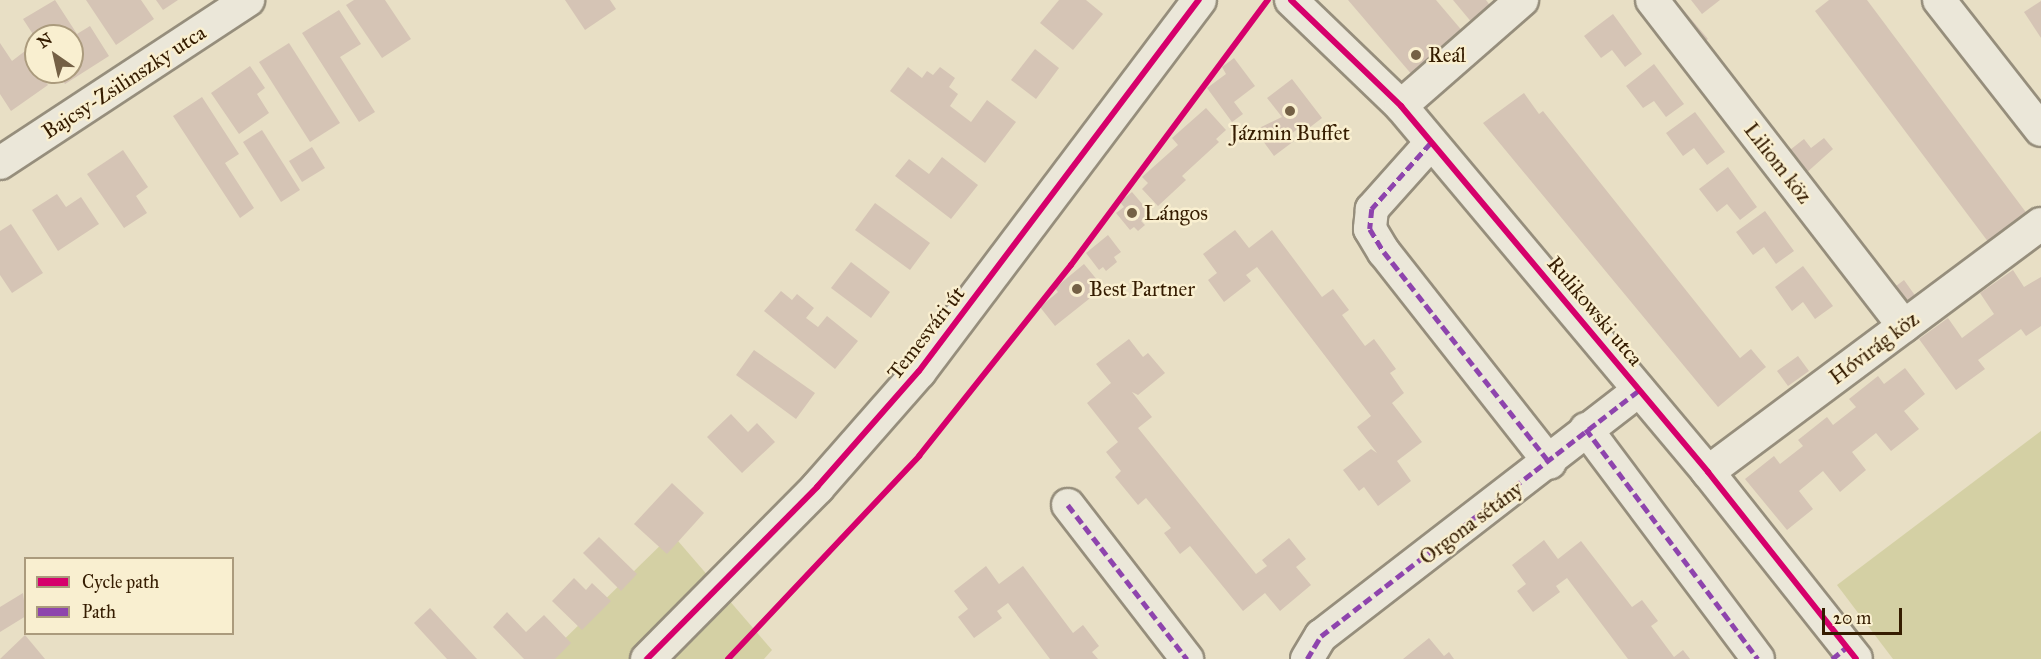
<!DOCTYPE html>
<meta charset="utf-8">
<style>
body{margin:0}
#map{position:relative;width:2041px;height:659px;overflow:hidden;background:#e8dfc5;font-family:"IM FELL Great Primer",serif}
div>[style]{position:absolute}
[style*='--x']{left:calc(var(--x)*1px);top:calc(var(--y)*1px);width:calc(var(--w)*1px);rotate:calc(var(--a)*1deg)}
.green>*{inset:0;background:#d4d0a4}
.building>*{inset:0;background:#d5c4b5}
.roads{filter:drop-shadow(2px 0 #968e7c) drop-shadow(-2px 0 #968e7c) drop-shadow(0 2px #968e7c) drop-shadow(0 -2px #968e7c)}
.street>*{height:32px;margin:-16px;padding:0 16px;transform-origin:16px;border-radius:16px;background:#ebe7d9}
.secondary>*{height:33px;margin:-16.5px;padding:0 16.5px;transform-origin:16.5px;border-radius:16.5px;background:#ebe7d9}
.quiet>*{height:4.5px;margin-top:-2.25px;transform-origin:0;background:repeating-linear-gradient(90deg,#8e44ad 0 9px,transparent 0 13.5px)}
.cycleway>*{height:6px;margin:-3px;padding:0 3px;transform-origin:3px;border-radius:3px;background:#d6006c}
.dots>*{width:16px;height:16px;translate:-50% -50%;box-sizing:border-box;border:3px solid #f9efd0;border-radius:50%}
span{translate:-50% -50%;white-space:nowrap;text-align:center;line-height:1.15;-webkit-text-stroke:5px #f9efd0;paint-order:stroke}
.poi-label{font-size:21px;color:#351c00}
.left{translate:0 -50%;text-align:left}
.street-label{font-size:21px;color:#351c00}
.legend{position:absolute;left:24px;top:557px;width:210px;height:78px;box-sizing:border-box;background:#f9efd0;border:2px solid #ab9b7d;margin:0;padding:8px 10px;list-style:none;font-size:18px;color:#351c00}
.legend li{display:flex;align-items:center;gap:12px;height:30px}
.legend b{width:30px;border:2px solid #ab9b7d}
.north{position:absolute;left:24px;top:24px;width:60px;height:60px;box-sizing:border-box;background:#f9efd0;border:2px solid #ab9b7d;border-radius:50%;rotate:326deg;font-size:16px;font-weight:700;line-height:24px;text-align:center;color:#351c00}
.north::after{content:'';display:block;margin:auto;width:21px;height:27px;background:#746045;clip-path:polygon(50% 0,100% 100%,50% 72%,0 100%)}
.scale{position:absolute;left:1822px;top:608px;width:80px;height:27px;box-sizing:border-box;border:3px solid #351c00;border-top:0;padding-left:8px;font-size:18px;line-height:21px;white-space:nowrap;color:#351c00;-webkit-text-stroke:4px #f9efd0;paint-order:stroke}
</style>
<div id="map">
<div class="green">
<i style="clip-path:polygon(2041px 431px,2041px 659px,1893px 659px,1837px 585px)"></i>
<i style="clip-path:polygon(672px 534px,772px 650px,764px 659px,544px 659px)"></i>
</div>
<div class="building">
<i style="clip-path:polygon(55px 0,77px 34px,90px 26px,109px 56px,65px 84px,57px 72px,72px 72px,72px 36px,36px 36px,36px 39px,23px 19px)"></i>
<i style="clip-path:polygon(86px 0,141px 0,154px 19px,116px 45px)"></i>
<i style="clip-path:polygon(156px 0,178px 0,163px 10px)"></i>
<i style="clip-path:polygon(354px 0,385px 0,411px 39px,382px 58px,346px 5px)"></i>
<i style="clip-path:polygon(565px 0,610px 0,616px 9px,585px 30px)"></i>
<i style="clip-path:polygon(1059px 0,1086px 0,1103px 14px,1073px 50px,1040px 23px)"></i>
<i style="clip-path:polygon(1348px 0,1436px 0,1464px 33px,1413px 76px)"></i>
<i style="clip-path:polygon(1453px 0,1486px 0,1492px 8px,1473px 24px)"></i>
<i style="clip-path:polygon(1675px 0,1708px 39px,1694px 50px,1663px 9px)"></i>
<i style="clip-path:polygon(1691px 0,1720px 0,1702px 14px)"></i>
<i style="clip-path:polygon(1829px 0,1867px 0,2028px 215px,1989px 243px,1815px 11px)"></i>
<i style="clip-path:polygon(2041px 1px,2041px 38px,2024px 12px)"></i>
<i style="clip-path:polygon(339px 10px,361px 44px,340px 57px,375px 112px,359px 122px,302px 33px)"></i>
<i style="clip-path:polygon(1613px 14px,1642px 54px,1625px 67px,1612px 50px,1601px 58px,1584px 36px)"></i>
<i style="clip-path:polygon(0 43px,12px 61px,25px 51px,48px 85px,11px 111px,0 94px)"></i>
<i style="clip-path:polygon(289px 43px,340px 123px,310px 142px,259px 62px)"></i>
<i style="clip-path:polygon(1035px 49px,1059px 68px,1036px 99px,1011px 80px)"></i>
<i style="clip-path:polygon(1234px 58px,1255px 86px,1234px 102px,1243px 114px,1232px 122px,1207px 88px,1226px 74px,1222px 67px)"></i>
<i style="clip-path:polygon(1654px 64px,1684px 104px,1666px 117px,1654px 101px,1643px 108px,1626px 86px)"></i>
<i style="clip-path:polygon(250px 66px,265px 88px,257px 94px,269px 113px,239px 134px,211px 93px)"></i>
<i style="clip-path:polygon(908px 67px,922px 78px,927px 71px,933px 75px,940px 67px,955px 78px,949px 87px,958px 94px,950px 106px,971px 122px,987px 100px,1016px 122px,985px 163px,890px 91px)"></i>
<i style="clip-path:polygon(1292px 79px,1322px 118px,1305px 131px,1301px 126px,1290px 135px,1294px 141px,1274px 156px,1255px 130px,1282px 117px,1267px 98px)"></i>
<i style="clip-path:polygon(1524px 93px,1539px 114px,1543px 111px,1740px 358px,1751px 349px,1766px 367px,1718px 407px,1483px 123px)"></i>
<i style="clip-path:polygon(202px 97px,239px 154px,225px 163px,254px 208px,240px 218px,173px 116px)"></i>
<i style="clip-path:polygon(1206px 108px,1226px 130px,1216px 139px,1219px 142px,1182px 176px,1186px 180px,1158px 206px,1142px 189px,1148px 183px,1142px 177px,1178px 145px,1172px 138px)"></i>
<i style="clip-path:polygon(1695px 112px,1725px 152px,1707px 165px,1694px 148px,1683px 156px,1666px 133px)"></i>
<i style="clip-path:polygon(262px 130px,300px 190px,281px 202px,243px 142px)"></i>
<i style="clip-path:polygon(1824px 138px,1833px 149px,1795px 183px,1777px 160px,1804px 139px,1811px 148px)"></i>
<i style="clip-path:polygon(312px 147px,325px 168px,302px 182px,289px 161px)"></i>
<i style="clip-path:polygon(123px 150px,148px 187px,136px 196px,147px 213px,124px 228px,87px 174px)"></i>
<i style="clip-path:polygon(942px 157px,978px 185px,951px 219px,895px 176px,909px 159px,929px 174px)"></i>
<i style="clip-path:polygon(1728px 167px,1757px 207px,1740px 220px,1727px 204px,1717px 212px,1699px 189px)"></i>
<i style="clip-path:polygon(1132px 192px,1150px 213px,1141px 221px,1145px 225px,1138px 231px,1134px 227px,1130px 230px,1116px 213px,1124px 207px,1120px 202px)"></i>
<i style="clip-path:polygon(57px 194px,66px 207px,81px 197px,99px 224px,58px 251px,32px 210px)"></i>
<i style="clip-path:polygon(875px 203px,930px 243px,910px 270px,855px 230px)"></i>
<i style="clip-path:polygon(1765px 211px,1794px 251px,1776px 264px,1764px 247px,1753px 255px,1736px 232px)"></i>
<i style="clip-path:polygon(11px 224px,43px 273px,12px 293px,0 275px,0 231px)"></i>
<i style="clip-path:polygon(1235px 230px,1249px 248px,1272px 230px,1322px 297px,1333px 289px,1349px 310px,1342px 315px,1365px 346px,1374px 339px,1396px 369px,1390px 373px,1404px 393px,1392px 403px,1422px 442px,1397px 461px,1411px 481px,1378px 506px,1364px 487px,1359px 491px,1343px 470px,1371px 449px,1377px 453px,1357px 427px,1371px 416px,1257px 267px,1246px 275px,1251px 281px,1224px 302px,1208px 280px,1217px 273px,1203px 254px)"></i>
<i style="clip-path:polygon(1108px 235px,1121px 252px,1114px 257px,1117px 262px,1106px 271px,1103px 267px,1099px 270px,1086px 253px)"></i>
<i style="clip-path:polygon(851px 262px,890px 292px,871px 318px,831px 288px)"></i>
<i style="clip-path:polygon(1084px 264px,1098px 281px,1089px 288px,1094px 295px,1055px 326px,1040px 307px,1058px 292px,1055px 288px)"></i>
<i style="clip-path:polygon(1803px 266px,1833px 306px,1815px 319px,1803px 302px,1792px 311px,1775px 287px)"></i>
<i style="clip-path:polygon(2013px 270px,2024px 287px,2041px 277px,2041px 326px,2026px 336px,2021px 329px,1978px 360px,1985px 369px,1956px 390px,1919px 339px,1948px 318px,1962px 338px,1994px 314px,1980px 293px)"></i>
<i style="clip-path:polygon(1904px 280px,1919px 301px,1899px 316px,1884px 295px)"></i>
<i style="clip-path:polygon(781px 291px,792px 300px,797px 294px,814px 308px,806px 318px,818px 327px,827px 316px,858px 341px,835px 369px,764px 311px)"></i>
<i style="clip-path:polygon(1129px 339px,1143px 357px,1148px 353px,1165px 373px,1138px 395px,1132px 392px,1152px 417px,1138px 428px,1256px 574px,1267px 566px,1262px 560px,1289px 538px,1306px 559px,1296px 567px,1311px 585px,1280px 611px,1265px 593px,1243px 611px,1190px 546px,1180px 554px,1164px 533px,1171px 528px,1146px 498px,1138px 505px,1115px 477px,1121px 471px,1106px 452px,1118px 442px,1087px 403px,1111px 383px,1096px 364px)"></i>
<i style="clip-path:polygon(754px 350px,815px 393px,796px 419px,736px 375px)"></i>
<i style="clip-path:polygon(1798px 356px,1809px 371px,1788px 386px,1777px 371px)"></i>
<i style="clip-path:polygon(1905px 368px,1925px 394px,1904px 411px,1919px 429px,1891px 451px,1876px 433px,1852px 452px,1866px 470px,1840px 492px,1823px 471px,1799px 491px,1813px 509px,1787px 530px,1745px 479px,1774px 456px,1780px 464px,1803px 446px,1798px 440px,1827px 417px,1833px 425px,1856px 407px,1849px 399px,1878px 376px,1884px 384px)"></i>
<i style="clip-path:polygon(731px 414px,748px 432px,757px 423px,775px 442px,742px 473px,707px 437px)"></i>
<i style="clip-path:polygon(672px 483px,704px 513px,667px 554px,634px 524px)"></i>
<i style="clip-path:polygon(599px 537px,637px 574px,621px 591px,583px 553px)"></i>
<i style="clip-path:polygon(1544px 540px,1558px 559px,1581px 541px,1632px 607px,1642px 600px,1658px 621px,1651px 626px,1674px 657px,1683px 650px,1690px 659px,1628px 659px,1567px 578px,1556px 586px,1560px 592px,1533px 612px,1517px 591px,1526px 584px,1512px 565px)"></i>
<i style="clip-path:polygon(986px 566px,999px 584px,1023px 566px,1073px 633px,1083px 625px,1099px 646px,1092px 652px,1098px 659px,1050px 659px,1008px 603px,997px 611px,1002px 618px,974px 638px,958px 617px,968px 609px,954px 591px)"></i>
<i style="clip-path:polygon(574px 578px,586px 590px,592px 583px,611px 601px,582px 630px,552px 601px)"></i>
<i style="clip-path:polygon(23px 593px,26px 616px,0 632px,0 607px)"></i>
<i style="clip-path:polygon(430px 608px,477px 659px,447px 659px,414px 623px)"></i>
<i style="clip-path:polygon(507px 612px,526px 632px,544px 615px,571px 643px,555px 659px,524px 659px,493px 627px)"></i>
<i style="clip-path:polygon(25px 635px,45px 659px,0 659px)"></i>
<i style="clip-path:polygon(1429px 638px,1444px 656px,1449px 652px,1454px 659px,1403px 659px)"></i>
</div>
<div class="roads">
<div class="street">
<i style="--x:1291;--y:0;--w:153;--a:43.9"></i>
<i style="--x:1401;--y:106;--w:478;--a:50"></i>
<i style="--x:1708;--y:472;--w:238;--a:51.6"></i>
<i style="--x:1652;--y:0;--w:412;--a:52.3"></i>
<i style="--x:1939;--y:0;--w:165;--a:51.9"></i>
<i style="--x:1401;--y:106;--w:161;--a:-41.2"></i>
<i style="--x:1431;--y:143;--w:89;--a:131.8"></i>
<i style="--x:1372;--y:209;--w:20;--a:96"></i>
<i style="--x:1370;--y:229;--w:27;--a:59"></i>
<i style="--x:1384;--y:252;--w:268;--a:51.8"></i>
<i style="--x:0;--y:163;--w:297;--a:-33.3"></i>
<i style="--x:1586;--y:429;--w:287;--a:53.2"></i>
<i style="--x:1708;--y:472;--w:415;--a:-36.7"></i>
<i style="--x:1068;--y:505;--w:195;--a:52.3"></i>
<i style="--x:1307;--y:659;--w:27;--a:-59"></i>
<i style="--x:1321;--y:636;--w:402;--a:-37.7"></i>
</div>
<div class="secondary">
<i style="--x:647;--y:659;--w:242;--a:-45.3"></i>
<i style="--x:817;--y:487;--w:154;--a:-48.7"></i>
<i style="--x:919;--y:371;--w:465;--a:-53"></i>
</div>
</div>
<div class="quiet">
<i style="--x:1431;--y:143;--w:89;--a:131.8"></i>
<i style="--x:1372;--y:209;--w:20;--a:96"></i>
<i style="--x:1370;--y:229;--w:27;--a:59"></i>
<i style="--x:1384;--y:252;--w:268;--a:51.8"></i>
<i style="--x:1586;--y:429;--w:287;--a:53.2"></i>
<i style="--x:1068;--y:505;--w:195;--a:52.3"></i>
<i style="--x:1307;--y:659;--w:27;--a:-59"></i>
<i style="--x:1321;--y:636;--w:402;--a:-37.7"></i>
<i style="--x:1832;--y:659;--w:19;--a:-39"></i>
</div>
<div class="cycleway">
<i style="--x:1291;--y:0;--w:153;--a:43.9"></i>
<i style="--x:1401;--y:106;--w:478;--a:50"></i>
<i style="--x:1708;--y:472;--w:238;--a:51.6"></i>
<i style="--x:647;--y:659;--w:242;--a:-45.3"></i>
<i style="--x:817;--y:487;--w:154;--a:-48.7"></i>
<i style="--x:919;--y:371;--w:465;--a:-53"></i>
<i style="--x:728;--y:659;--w:279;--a:-46.7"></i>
<i style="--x:919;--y:456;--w:244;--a:-51.5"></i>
<i style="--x:1071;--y:265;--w:330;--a:-53.4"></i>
</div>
<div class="dots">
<i style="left:1416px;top:55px;background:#746045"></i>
<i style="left:1290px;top:111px;background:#746045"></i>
<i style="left:1132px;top:213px;background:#746045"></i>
<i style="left:1077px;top:289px;background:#746045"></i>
</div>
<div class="poi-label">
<span class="left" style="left:1428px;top:55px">Reál</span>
<span style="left:1290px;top:133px">Jázmin Buffet</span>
<span class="left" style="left:1144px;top:213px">Lángos</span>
<span class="left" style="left:1089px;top:289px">Best Partner</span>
</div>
<div class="street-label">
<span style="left:124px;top:82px;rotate:-33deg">Bajcsy-Zsilinszky utca</span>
<span style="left:1778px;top:163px;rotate:52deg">Liliom köz</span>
<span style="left:1595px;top:311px;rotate:50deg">Rulikowski utca</span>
<span style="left:926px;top:333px;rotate:-52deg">Temesvári út</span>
<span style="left:1874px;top:348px;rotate:-37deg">Hóvirág köz</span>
<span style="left:1471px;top:523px;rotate:-37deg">Orgona sétány</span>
</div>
<ul class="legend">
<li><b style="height:8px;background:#d6006c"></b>Cycle path</li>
<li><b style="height:8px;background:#8e44ad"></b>Path</li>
</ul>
<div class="north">N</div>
<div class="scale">20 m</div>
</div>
